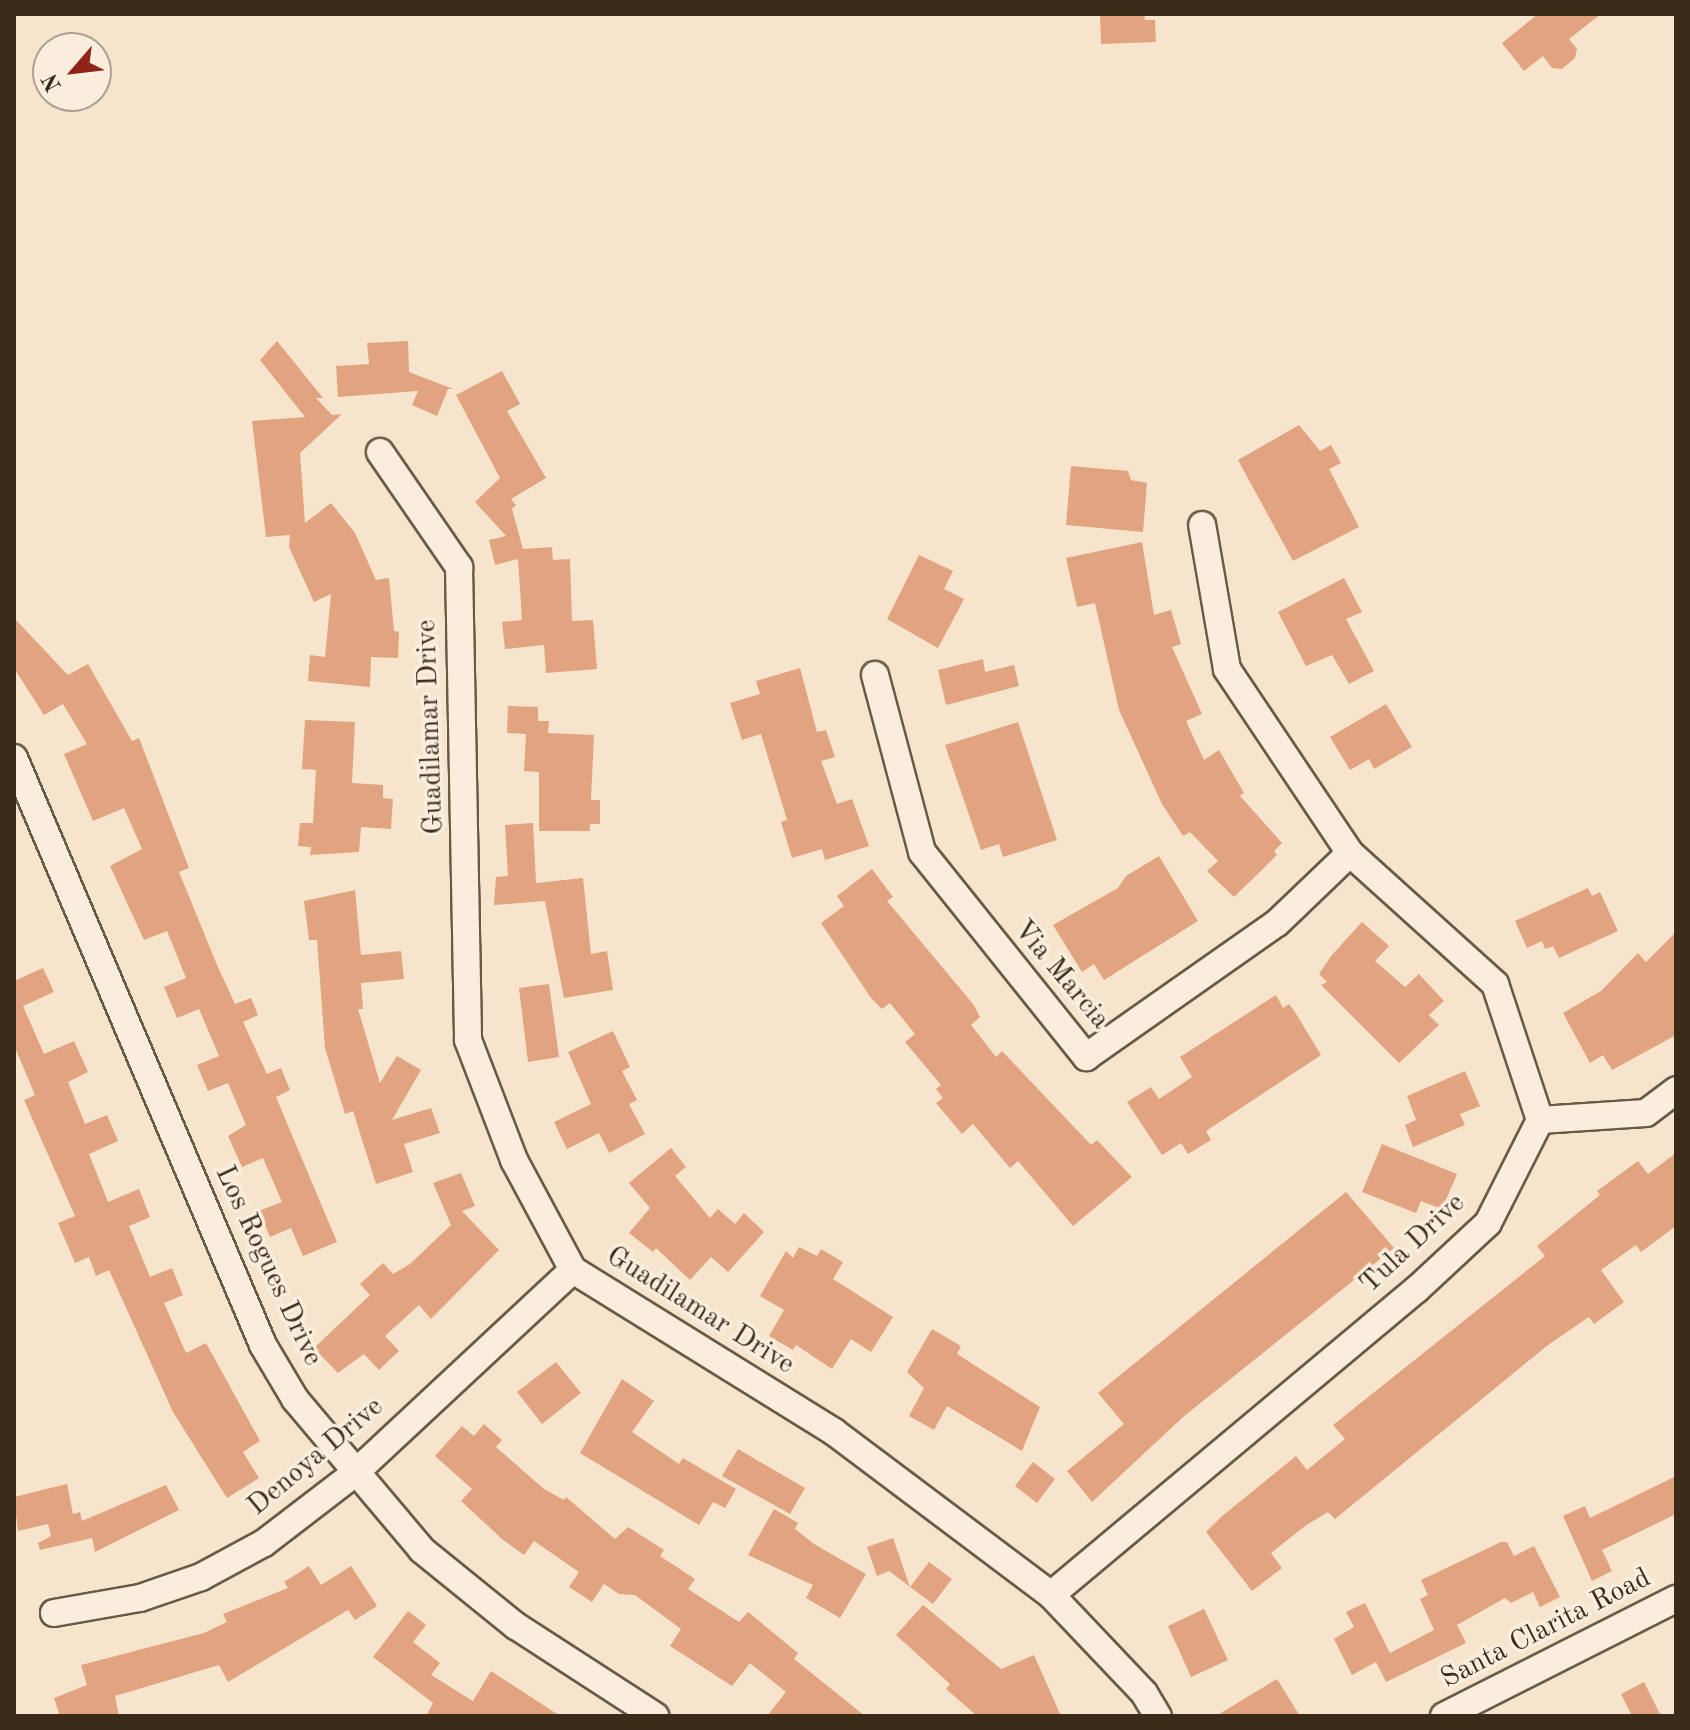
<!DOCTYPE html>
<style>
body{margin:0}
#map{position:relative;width:1690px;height:1730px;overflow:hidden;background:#f6e5cc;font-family:"Old Standard TT",serif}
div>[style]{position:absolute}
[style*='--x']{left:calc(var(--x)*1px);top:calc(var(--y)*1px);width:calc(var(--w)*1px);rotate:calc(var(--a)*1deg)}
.building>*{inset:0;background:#e1a380}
.roads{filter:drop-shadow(2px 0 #695a46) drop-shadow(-2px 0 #695a46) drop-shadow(0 2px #695a46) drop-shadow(0 -2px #695a46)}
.minor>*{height:26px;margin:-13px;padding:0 13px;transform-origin:13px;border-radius:13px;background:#f9eede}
span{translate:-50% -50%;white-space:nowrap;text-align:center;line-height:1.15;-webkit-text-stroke:7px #f9eede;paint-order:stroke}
.street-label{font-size:28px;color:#3a2c19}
.frame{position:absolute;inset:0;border:16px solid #3a2c19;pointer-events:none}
.north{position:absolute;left:32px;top:32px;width:80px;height:80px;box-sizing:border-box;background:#f9eede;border:2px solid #ada08f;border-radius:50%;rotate:242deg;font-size:22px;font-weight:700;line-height:32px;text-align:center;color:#3a2c19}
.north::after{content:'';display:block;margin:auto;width:28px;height:36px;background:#8f2418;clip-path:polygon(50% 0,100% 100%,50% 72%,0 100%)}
</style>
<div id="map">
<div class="building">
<i style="clip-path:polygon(1100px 14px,1144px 14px,1145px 20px,1155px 20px,1156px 42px,1101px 44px)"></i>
<i style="clip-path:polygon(1538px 14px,1601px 14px,1569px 39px,1577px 49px,1575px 58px,1562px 69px,1552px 68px,1543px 56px,1524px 71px,1502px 43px)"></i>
<i style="clip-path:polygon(277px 341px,323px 398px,316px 398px,332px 415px,342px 414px,300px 453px,305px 523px,331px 503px,355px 533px,376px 580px,389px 578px,394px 631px,399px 632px,398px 658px,371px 657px,370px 687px,308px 681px,310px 655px,325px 657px,331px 594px,314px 602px,289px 547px,290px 535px,266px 537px,252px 421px,305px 417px,260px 360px)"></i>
<i style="clip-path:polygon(408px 341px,409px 372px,453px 389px,448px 389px,437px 416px,412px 405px,418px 391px,338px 397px,336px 366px,369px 364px,367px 343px)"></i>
<i style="clip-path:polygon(502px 371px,520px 404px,507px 411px,546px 478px,511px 499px,516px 505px,512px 509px,523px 549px,552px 547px,553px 560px,570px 559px,572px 621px,593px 620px,597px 669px,546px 673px,544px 645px,505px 649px,502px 622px,522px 620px,518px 559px,495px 565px,489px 540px,506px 536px,475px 502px,500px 478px,456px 395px)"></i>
<i style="clip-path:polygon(1299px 425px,1320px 451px,1331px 445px,1341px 463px,1329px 469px,1359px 527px,1293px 561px,1238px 460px)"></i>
<i style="clip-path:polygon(1071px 466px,1128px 471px,1131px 480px,1147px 483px,1143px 532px,1066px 525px)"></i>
<i style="clip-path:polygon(1142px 542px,1154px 615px,1171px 610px,1181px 644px,1172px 647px,1202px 714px,1186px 721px,1204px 760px,1219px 750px,1244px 793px,1240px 796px,1282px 843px,1274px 851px,1277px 855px,1234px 897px,1207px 871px,1218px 861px,1190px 832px,1183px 836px,1162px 804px,1119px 710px,1095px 603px,1077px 607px,1066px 558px)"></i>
<i style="clip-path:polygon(919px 555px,953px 571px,944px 589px,964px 599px,938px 648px,887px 619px)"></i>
<i style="clip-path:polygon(1344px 578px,1362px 612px,1346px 619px,1374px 671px,1349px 684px,1332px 655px,1306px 666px,1278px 612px)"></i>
<i style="clip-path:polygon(14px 618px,68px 675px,88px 664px,132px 741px,139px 738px,189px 868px,179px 872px,217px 965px,235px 1004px,251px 998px,258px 1015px,243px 1022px,267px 1074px,281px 1068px,290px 1090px,276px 1097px,337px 1242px,303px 1256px,291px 1228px,270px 1237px,259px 1211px,282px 1202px,263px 1158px,242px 1167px,228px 1136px,246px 1125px,228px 1083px,208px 1091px,197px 1065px,219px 1056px,199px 1009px,177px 1018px,164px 987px,186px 978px,167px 931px,144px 940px,110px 866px,142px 849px,124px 808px,93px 821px,64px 754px,87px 744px,63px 704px,44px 715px,14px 668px)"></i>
<i style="clip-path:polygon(983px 659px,985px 672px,1014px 665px,1019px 686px,946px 705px,938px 670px)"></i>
<i style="clip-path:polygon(800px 668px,817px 732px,826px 730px,835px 757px,821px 761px,837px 804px,852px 799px,869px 846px,825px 860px,822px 849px,792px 858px,781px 822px,787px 820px,761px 734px,742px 740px,730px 703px,760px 694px,756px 681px)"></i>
<i style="clip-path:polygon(1386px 704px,1412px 747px,1374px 769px,1369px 759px,1350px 770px,1330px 737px)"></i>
<i style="clip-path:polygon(508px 706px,538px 707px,538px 721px,549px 721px,548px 733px,594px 735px,591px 800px,600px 800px,600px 824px,590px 824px,590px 831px,539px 831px,539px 772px,524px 771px,526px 734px,507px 733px)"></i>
<i style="clip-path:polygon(305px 720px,355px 722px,352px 783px,383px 785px,383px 798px,393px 799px,391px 829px,361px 827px,359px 852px,310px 855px,311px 847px,298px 846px,300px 823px,313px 823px,316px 770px,302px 769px)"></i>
<i style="clip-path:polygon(1018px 722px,1057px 840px,1003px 857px,999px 844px,981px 850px,945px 745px)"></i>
<i style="clip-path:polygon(533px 823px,536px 883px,583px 878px,591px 954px,607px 951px,613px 990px,564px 998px,545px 901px,494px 905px,496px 877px,508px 876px,505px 825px)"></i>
<i style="clip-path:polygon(1159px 856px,1198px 921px,1104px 980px,1094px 964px,1082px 972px,1053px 925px,1118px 888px,1126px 876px)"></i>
<i style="clip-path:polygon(872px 869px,893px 897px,887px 901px,973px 1004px,980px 1017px,971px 1025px,996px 1057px,1002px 1051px,1091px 1145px,1097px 1140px,1132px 1177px,1073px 1226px,1018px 1161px,1010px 1168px,973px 1124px,962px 1134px,936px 1103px,943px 1098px,936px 1089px,941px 1085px,905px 1042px,915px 1034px,890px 1003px,882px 1009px,871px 998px,821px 923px,844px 906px,837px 896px)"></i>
<i style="clip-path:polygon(1588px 888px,1592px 896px,1600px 892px,1618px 931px,1559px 958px,1553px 946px,1545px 949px,1542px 941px,1527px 948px,1515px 921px)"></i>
<i style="clip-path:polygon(355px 890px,361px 955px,401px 951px,404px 979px,361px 983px,363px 1009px,358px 1009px,380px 1083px,397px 1056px,421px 1070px,392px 1120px,431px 1108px,440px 1133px,404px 1144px,413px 1172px,376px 1184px,353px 1111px,345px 1114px,325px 1048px,317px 940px,309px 940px,304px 901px)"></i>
<i style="clip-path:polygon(1362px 922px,1389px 946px,1375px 961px,1405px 987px,1419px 974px,1444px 1001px,1429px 1015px,1439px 1025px,1399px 1063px,1321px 985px,1327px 982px,1319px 974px,1331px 956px)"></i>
<i style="clip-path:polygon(1676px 932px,1676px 1035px,1612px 1070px,1603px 1055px,1590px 1063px,1563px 1013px,1601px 991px,1638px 953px,1646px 962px)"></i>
<i style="clip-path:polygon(43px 968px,54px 992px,23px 1006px,44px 1054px,74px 1041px,88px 1072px,68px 1082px,85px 1124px,107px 1115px,118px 1141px,89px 1154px,108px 1202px,139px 1189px,150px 1217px,129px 1226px,150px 1277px,172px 1268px,183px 1295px,164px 1303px,186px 1353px,206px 1343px,260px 1441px,243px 1452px,259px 1478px,227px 1498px,173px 1412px,109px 1270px,96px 1276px,89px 1257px,75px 1263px,58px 1223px,75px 1216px,24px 1100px,35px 1095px,14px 1045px,14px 981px)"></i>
<i style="clip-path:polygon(549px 984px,559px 1057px,528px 1062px,519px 988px)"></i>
<i style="clip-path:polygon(1276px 995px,1283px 1008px,1289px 1004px,1295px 1012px,1321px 1055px,1206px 1131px,1211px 1140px,1188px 1154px,1181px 1143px,1162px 1155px,1127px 1102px,1151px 1087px,1159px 1099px,1192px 1077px,1180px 1057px)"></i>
<i style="clip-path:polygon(613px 1031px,630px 1067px,622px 1071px,637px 1100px,629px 1104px,645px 1134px,609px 1153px,599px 1133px,567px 1149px,554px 1122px,591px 1104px,568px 1052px)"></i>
<i style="clip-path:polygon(1465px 1071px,1480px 1106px,1460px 1114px,1465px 1125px,1413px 1147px,1405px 1125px,1416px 1120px,1407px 1096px)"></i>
<i style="clip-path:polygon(1382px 1144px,1457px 1174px,1442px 1209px,1421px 1201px,1416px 1213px,1362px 1192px)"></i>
<i style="clip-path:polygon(671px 1148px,686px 1167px,675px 1176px,710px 1218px,718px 1209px,735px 1224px,744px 1213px,764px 1232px,728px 1272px,711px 1257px,690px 1280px,656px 1248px,653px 1252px,629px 1233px,650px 1208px,629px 1183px)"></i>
<i style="clip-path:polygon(1676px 1153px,1676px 1226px,1641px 1252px,1636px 1245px,1601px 1270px,1624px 1302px,1594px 1324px,1589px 1317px,1548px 1345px,1335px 1519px,1328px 1512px,1305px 1526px,1271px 1553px,1282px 1568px,1252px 1591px,1206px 1532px,1221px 1517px,1296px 1456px,1307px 1470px,1345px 1439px,1333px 1425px,1545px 1256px,1537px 1246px,1600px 1195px,1597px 1191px,1638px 1161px,1648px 1174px)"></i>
<i style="clip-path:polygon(461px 1173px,475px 1206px,462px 1211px,499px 1250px,431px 1319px,419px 1305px,385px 1336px,399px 1351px,379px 1370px,364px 1354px,338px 1373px,314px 1348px,370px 1295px,360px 1284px,383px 1263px,393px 1274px,410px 1264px,451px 1225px,433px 1183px)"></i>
<i style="clip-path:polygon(1346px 1192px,1394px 1248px,1183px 1417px,1092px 1502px,1067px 1471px,1124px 1424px,1098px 1393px)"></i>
<i style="clip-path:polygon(799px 1247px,817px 1256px,821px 1249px,843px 1262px,833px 1279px,893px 1317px,871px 1352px,851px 1339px,832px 1369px,796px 1345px,793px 1350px,769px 1336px,784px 1310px,760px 1296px,786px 1251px,793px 1258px)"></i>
<i style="clip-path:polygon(932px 1329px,961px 1346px,957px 1354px,1040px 1407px,1022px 1451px,947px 1406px,934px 1430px,909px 1416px,924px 1388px,907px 1372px)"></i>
<i style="clip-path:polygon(556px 1362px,581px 1393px,542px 1424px,517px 1392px)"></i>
<i style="clip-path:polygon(622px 1379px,654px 1401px,632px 1432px,679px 1464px,683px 1458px,736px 1489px,725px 1508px,713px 1502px,699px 1525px,580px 1453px)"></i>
<i style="clip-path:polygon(484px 1424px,502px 1440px,496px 1447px,544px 1489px,564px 1500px,566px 1497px,615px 1539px,628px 1527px,664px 1550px,660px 1556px,695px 1579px,688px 1589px,739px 1622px,748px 1612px,798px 1653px,794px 1659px,865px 1716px,767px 1716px,786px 1692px,750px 1663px,732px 1686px,670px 1646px,681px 1629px,635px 1595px,619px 1594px,604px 1584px,592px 1602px,569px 1587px,579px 1572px,534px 1541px,524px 1555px,502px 1539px,461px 1501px,472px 1489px,435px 1456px,462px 1426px,474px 1436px)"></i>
<i style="clip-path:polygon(738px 1449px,805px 1488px,790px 1514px,722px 1476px)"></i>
<i style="clip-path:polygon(1033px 1462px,1055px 1479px,1037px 1503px,1015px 1486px)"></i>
<i style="clip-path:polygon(1676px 1476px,1676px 1514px,1602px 1550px,1612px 1571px,1592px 1581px,1563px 1516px,1585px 1506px,1590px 1518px)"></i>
<i style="clip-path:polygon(67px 1484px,73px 1514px,80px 1512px,82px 1521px,166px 1485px,179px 1510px,95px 1552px,92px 1538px,40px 1550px,38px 1543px,51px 1536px,48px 1524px,18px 1531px,14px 1497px)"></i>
<i style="clip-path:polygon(774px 1509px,798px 1523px,795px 1529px,814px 1544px,866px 1574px,840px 1618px,806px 1598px,813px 1585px,748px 1555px)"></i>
<i style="clip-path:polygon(893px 1538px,910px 1587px,929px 1562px,952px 1579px,933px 1604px,889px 1571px,877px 1576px,867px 1547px)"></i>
<i style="clip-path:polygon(1501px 1542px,1507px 1542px,1514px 1556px,1534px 1546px,1560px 1597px,1540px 1607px,1533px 1592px,1511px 1603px,1505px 1598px,1457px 1625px,1466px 1643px,1386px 1682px,1376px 1662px,1352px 1675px,1334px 1639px,1354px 1627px,1346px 1612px,1365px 1603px,1390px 1653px,1434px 1630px,1420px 1599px,1428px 1595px,1421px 1580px)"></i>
<i style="clip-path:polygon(309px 1566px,321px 1585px,351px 1566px,377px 1606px,355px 1620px,348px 1610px,228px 1682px,219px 1665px,115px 1696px,119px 1716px,60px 1716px,54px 1698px,87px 1685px,81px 1665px,204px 1633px,227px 1622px,223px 1614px,288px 1588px,284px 1582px)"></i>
<i style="clip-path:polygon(923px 1605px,1001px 1669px,1034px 1655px,1061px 1716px,977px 1716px,946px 1689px,950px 1684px,896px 1635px)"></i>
<i style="clip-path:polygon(1204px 1609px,1228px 1660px,1191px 1677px,1168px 1626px)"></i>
<i style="clip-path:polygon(408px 1611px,426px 1625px,413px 1642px,440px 1663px,431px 1675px,473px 1701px,491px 1671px,560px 1716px,426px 1716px,433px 1703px,373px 1657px)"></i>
<i style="clip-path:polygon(1277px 1679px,1300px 1716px,1216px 1716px)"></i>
<i style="clip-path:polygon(1644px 1682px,1661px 1716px,1632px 1716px,1621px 1694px)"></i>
</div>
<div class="roads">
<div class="minor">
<i style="--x:380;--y:452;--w:140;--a:55.5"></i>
<i style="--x:459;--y:567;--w:473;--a:88.9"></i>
<i style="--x:468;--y:1040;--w:129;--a:69"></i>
<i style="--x:514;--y:1160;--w:125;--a:61.8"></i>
<i style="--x:573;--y:1270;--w:307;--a:31.8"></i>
<i style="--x:834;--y:1432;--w:271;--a:36.9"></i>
<i style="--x:1051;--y:1595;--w:135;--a:46.5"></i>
<i style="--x:1144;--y:1693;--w:27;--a:59"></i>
<i style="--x:875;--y:675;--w:183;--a:75.1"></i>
<i style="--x:922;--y:852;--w:263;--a:51.3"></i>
<i style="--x:1086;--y:1057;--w:233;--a:-35.1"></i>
<i style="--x:1277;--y:923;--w:101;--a:-43.8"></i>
<i style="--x:14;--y:758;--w:638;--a:67.01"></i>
<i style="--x:263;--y:1345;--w:63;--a:59.3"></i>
<i style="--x:295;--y:1399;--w:197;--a:49.9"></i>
<i style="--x:422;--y:1550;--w:121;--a:39"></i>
<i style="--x:516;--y:1626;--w:166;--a:32.9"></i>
<i style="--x:1540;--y:1120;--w:106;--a:-3.8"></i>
<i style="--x:1646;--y:1113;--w:38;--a:-37"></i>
<i style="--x:1051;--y:1595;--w:476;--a:-39.9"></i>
<i style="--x:1416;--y:1290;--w:98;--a:-42.9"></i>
<i style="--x:1488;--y:1223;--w:115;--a:-63.2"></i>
<i style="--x:1540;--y:1120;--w:143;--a:-108.3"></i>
<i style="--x:1495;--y:984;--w:195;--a:-137.9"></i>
<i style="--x:1350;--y:853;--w:221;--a:-123.8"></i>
<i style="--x:1227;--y:669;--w:146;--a:-99.8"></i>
<i style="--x:54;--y:1613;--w:87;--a:-9.9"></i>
<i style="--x:140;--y:1598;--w:65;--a:-19"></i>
<i style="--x:201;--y:1577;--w:72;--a:-28.4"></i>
<i style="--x:264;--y:1543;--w:113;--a:-37.5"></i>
<i style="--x:354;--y:1474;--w:299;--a:-43"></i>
<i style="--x:1444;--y:1716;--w:260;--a:-26.8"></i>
</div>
</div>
<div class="street-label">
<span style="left:431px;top:727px;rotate:-92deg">Guadilamar Drive</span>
<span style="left:1061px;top:975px;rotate:50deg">Via Marcia</span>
<span style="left:1413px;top:1244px;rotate:-43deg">Tula Drive</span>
<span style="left:268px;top:1266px;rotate:65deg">Los Rogues Drive</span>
<span style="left:700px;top:1311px;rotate:32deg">Guadilamar Drive</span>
<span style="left:316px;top:1457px;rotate:-40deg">Denoya Drive</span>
<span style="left:1546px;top:1629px;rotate:-27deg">Santa Clarita Road</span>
</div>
<div class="frame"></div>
<div class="north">N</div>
</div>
